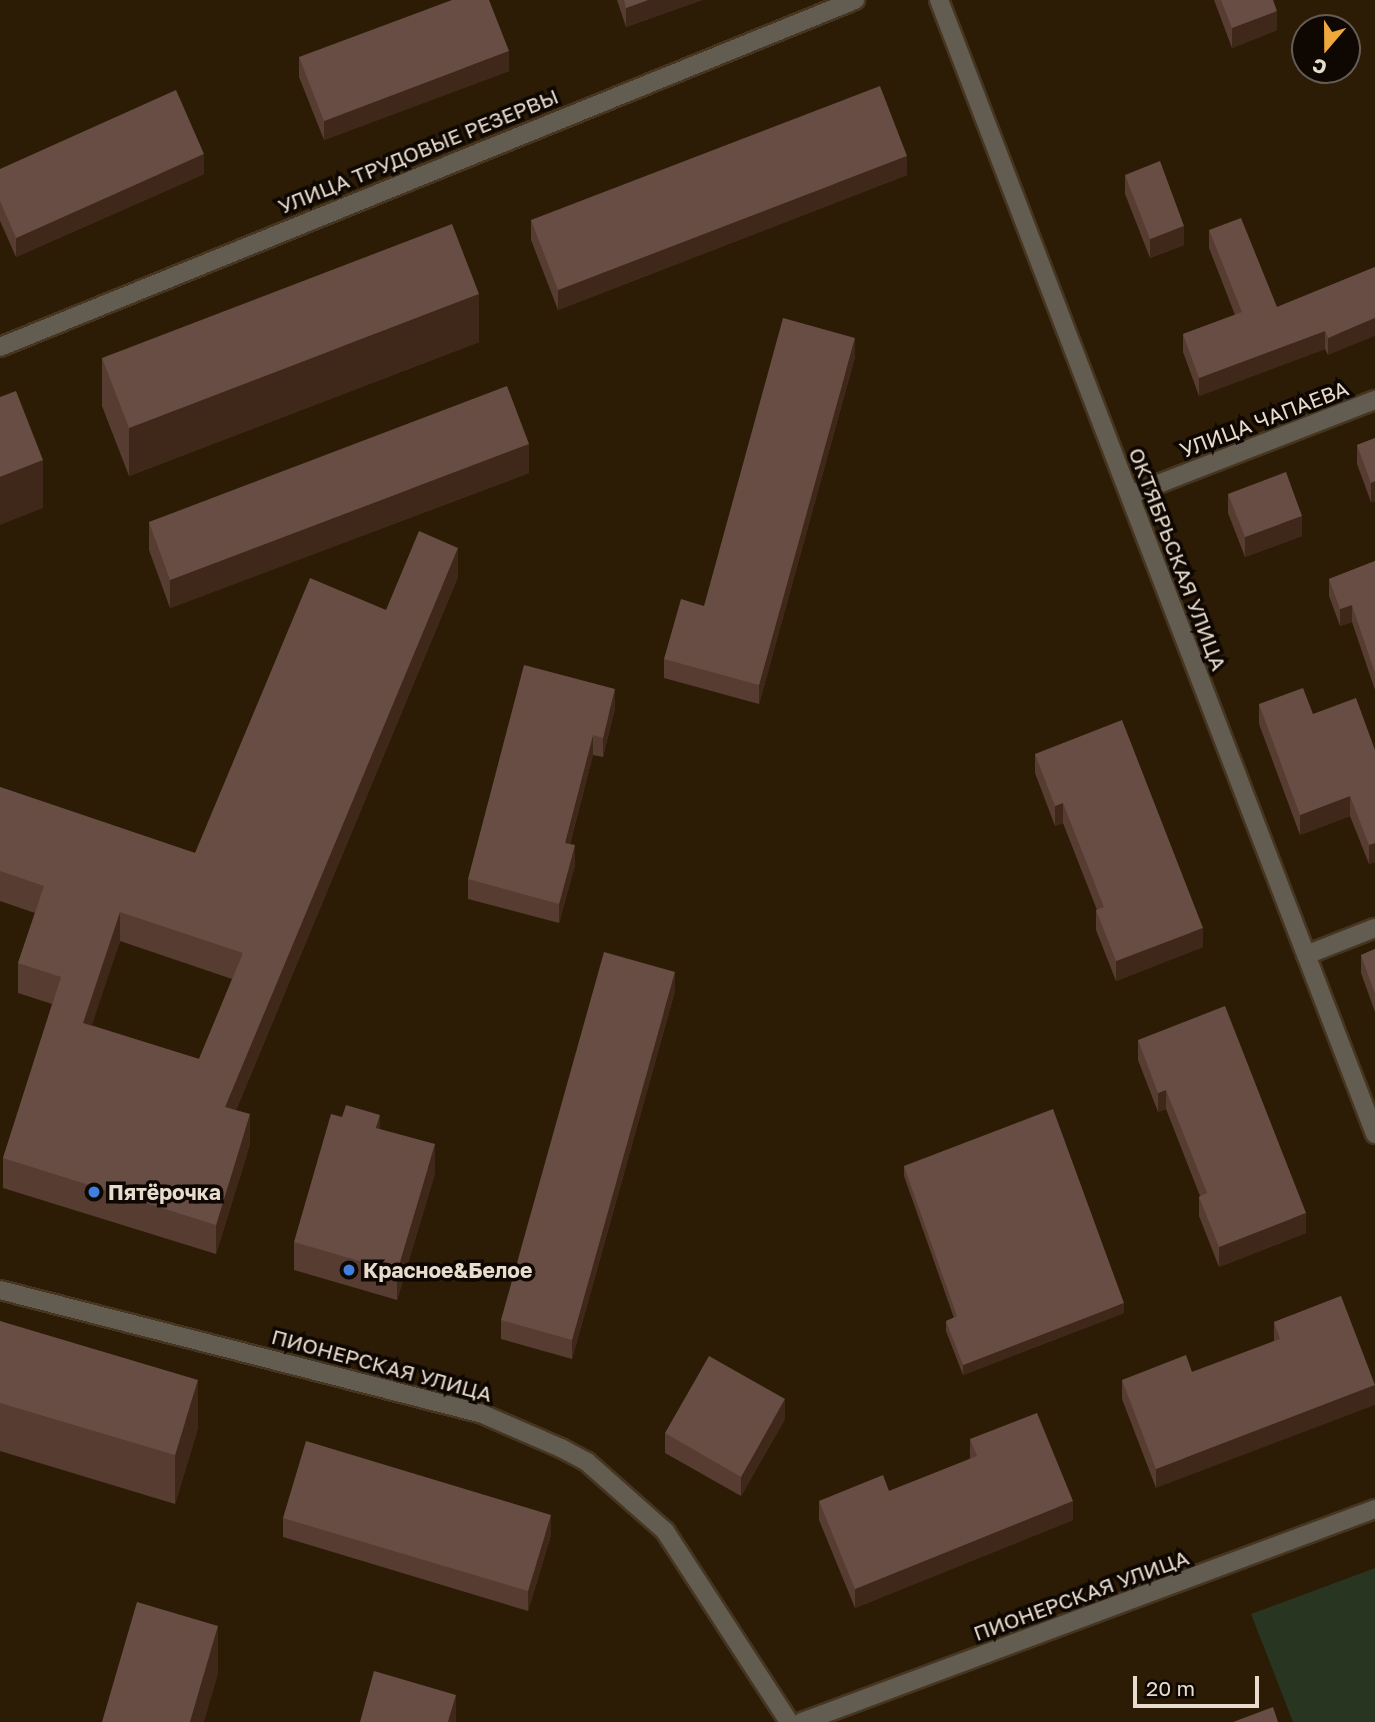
<!DOCTYPE html>
<meta charset="utf-8">
<style>
body{margin:0}
#map{position:relative;width:1375px;height:1722px;overflow:hidden;background:#2c1b05;font-family:"Golos Text",sans-serif}
div>[style]{position:absolute}
[style*='--x']{left:calc(var(--x)*1px);top:calc(var(--y)*1px);width:calc(var(--w)*1px);rotate:calc(var(--a)*1deg)}
.green>*{inset:0;background:#273521}
.roads{filter:drop-shadow(2px 0 #463621) drop-shadow(-2px 0 #463621) drop-shadow(0 2px #463621) drop-shadow(0 -2px #463621)}
.minor>*{height:18px;margin:-9px;padding:0 9px;transform-origin:9px;border-radius:9px;background:#635d51}
.tertiary>*{height:18px;margin:-9px;padding:0 9px;transform-origin:9px;border-radius:9px;background:#635d51}
.wall>*{inset:0;background:#573c32}
.shaded-wall>*{inset:0;background:#3f2819}
.building>*{inset:0;background:#674d43}
.dots>*{width:19px;height:19px;translate:-50% -50%;box-sizing:border-box;border:4px solid #0e0702;border-radius:50%}
span{translate:-50% -50%;white-space:nowrap;text-align:center;line-height:1.15;-webkit-text-stroke:7px #0e0702;paint-order:stroke}
.street-label{font-size:21px;color:#e8dccf}
.poi-label{font-size:21px;color:#e8dccf;font-weight:700}
.left{translate:0 -50%;text-align:left}
.north{position:absolute;left:1291px;top:14px;width:70px;height:70px;box-sizing:border-box;background:#0e0702;border:2px solid #655c54;border-radius:50%;rotate:200deg;font-size:19px;font-weight:700;line-height:28px;text-align:center;color:#e8dccf}
.north::after{content:'';display:block;margin:auto;width:24px;height:32px;background:#eea83c;clip-path:polygon(50% 0,100% 100%,50% 72%,0 100%)}
.scale{position:absolute;left:1133px;top:1676px;width:126px;height:32px;box-sizing:border-box;border:4px solid #e8dccf;border-top:0;padding-left:9px;font-size:21px;line-height:24px;white-space:nowrap;color:#e8dccf;-webkit-text-stroke:5px #0e0702;paint-order:stroke}
</style>
<div id="map">
<div class="green">
<i style="clip-path:polygon(1375px 1568px,1375px 1722px,1293px 1722px,1251px 1614px)"></i>
</div>
<div class="roads">
<div class="minor">
<i style="--x:939;--y:0;--w:1215;--a:68.97"></i>
<i style="--x:0;--y:347;--w:923;--a:-22.09"></i>
<i style="--x:1130;--y:495;--w:263;--a:-21.2"></i>
<i style="--x:1306;--y:955;--w:74;--a:-21.4"></i>
<i style="--x:0;--y:1290;--w:496;--a:14.4"></i>
<i style="--x:480;--y:1413;--w:88;--a:23.4"></i>
<i style="--x:561;--y:1448;--w:30;--a:28"></i>
<i style="--x:587;--y:1462;--w:104;--a:41.5"></i>
<i style="--x:665;--y:1531;--w:228;--a:57"></i>
</div>
<div class="tertiary">
<i style="--x:802;--y:1722;--w:611;--a:-20.39"></i>
</div>
</div>
<div class="wall">
<i style="clip-path:polygon(617px 0,702px 0,626px 27px)"></i>
<i style="clip-path:polygon(1214px 0,1273px 0,1277px 30px,1232px 48px)"></i>
<i style="clip-path:polygon(299px 57px,509px 71px,324px 140px,299px 77px)"></i>
<i style="clip-path:polygon(0 169px,204px 174px,16px 257px,0 221px)"></i>
<i style="clip-path:polygon(907px 175px,558px 310px,531px 240px,531px 220px)"></i>
<i style="clip-path:polygon(1125px 175px,1184px 245px,1150px 258px,1125px 194px)"></i>
<i style="clip-path:polygon(1209px 230px,1277px 307px,1375px 267px,1328px 355px,1325px 349px,1199px 396px,1183px 352px,1183px 334px,1235px 315px,1209px 248px)"></i>
<i style="clip-path:polygon(479px 342px,129px 476px,102px 406px,102px 358px)"></i>
<i style="clip-path:polygon(855px 357px,759px 704px,664px 678px,664px 659px,704px 606px)"></i>
<i style="clip-path:polygon(1375px 438px,1375px 501px,1371px 502px,1357px 464px,1357px 445px)"></i>
<i style="clip-path:polygon(529px 473px,170px 608px,149px 550px,149px 522px)"></i>
<i style="clip-path:polygon(1228px 494px,1302px 536px,1245px 557px,1228px 513px)"></i>
<i style="clip-path:polygon(1375px 561px,1375px 690px,1352px 622px,1340px 626px,1329px 596px,1329px 579px)"></i>
<i style="clip-path:polygon(evenodd,458px 577px,236px 1110px,250px 1144px,216px 1254px,3px 1188px,3px 1158px,52px 1004px,18px 993px,18px 963px,35px 913px,0 901px,0 787px,195px 853px,386px 610px,458px 577px,120px 941px,232px 979px,199px 1059px,91px 1025px,120px 941px)"></i>
<i style="clip-path:polygon(1259px 704px,1313px 714px,1375px 750px,1375px 862px,1369px 864px,1350px 816px,1300px 835px,1259px 724px)"></i>
<i style="clip-path:polygon(615px 708px,603px 757px,593px 755px,570px 844px,575px 865px,559px 923px,468px 899px,468px 879px)"></i>
<i style="clip-path:polygon(1035px 754px,1203px 947px,1116px 981px,1096px 930px,1096px 910px,1097px 910px,1063px 823px,1055px 826px,1035px 773px)"></i>
<i style="clip-path:polygon(1375px 949px,1375px 1012px,1361px 973px,1361px 955px)"></i>
<i style="clip-path:polygon(675px 991px,572px 1359px,501px 1339px,501px 1320px)"></i>
<i style="clip-path:polygon(1138px 1040px,1306px 1233px,1219px 1267px,1199px 1216px,1199px 1197px,1200px 1196px,1166px 1109px,1158px 1112px,1138px 1060px)"></i>
<i style="clip-path:polygon(380px 1129px,435px 1173px,397px 1300px,294px 1270px,294px 1242px)"></i>
<i style="clip-path:polygon(904px 1166px,1124px 1313px,963px 1375px,946px 1331px,946px 1321px,954px 1318px,904px 1176px)"></i>
<i style="clip-path:polygon(1341px 1296px,1156px 1488px,1122px 1399px,1122px 1380px,1192px 1372px,1274px 1341px,1274px 1322px)"></i>
<i style="clip-path:polygon(0 1321px,198px 1428px,175px 1504px,0 1451px)"></i>
<i style="clip-path:polygon(785px 1419px,741px 1496px,665px 1453px,665px 1433px)"></i>
<i style="clip-path:polygon(970px 1439px,1073px 1520px,855px 1608px,819px 1520px,819px 1501px,889px 1491px,970px 1459px)"></i>
<i style="clip-path:polygon(283px 1518px,551px 1535px,528px 1611px,283px 1537px)"></i>
</div>
<div class="shaded-wall">
<i style="clip-path:polygon(648px 0,702px 0,626px 27px,626px 8px)"></i>
<i style="clip-path:polygon(1277px 11px,1277px 30px,1232px 48px,1232px 28px)"></i>
<i style="clip-path:polygon(509px 51px,509px 71px,324px 140px,324px 121px)"></i>
<i style="clip-path:polygon(204px 154px,204px 174px,16px 257px,16px 238px)"></i>
<i style="clip-path:polygon(907px 156px,907px 175px,558px 310px,558px 290px)"></i>
<i style="clip-path:polygon(1184px 226px,1184px 245px,1150px 258px,1150px 239px)"></i>
<i style="clip-path:polygon(479px 294px,479px 342px,129px 476px,129px 428px)"></i>
<i style="clip-path:polygon(1375px 318px,1375px 336px,1328px 355px,1328px 338px)"></i>
<i style="clip-path:polygon(1325px 331px,1325px 349px,1199px 396px,1199px 378px)"></i>
<i style="clip-path:polygon(855px 338px,855px 357px,759px 704px,759px 685px)"></i>
<i style="clip-path:polygon(529px 444px,529px 473px,170px 608px,170px 580px)"></i>
<i style="clip-path:polygon(43px 460px,43px 508px,0 525px,0 477px)"></i>
<i style="clip-path:polygon(1375px 481px,1375px 501px,1371px 502px,1371px 483px)"></i>
<i style="clip-path:polygon(1302px 516px,1302px 536px,1245px 557px,1245px 537px)"></i>
<i style="clip-path:polygon(458px 548px,458px 577px,225px 1136px,225px 1107px)"></i>
<i style="clip-path:polygon(1352px 605px,1352px 622px,1340px 626px,1340px 609px)"></i>
<i style="clip-path:polygon(615px 689px,615px 708px,603px 757px,603px 738px)"></i>
<i style="clip-path:polygon(593px 735px,593px 755px,565px 862px,565px 843px)"></i>
<i style="clip-path:polygon(1350px 796px,1350px 816px,1300px 835px,1300px 815px)"></i>
<i style="clip-path:polygon(1063px 803px,1063px 823px,1055px 826px,1055px 806px)"></i>
<i style="clip-path:polygon(1375px 843px,1375px 862px,1369px 864px,1369px 845px)"></i>
<i style="clip-path:polygon(575px 845px,575px 865px,559px 923px,559px 904px)"></i>
<i style="clip-path:polygon(120px 912px,120px 941px,83px 1052px,83px 1023px)"></i>
<i style="clip-path:polygon(1203px 928px,1203px 947px,1116px 981px,1116px 961px)"></i>
<i style="clip-path:polygon(675px 972px,675px 991px,572px 1359px,572px 1340px)"></i>
<i style="clip-path:polygon(1166px 1090px,1166px 1109px,1158px 1112px,1158px 1093px)"></i>
<i style="clip-path:polygon(250px 1114px,250px 1144px,216px 1254px,216px 1225px)"></i>
<i style="clip-path:polygon(380px 1115px,380px 1144px,376px 1128px)"></i>
<i style="clip-path:polygon(435px 1144px,435px 1173px,397px 1300px,397px 1272px)"></i>
<i style="clip-path:polygon(1306px 1213px,1306px 1233px,1219px 1267px,1219px 1247px)"></i>
<i style="clip-path:polygon(1124px 1303px,1124px 1313px,963px 1375px,963px 1365px)"></i>
<i style="clip-path:polygon(198px 1380px,198px 1428px,175px 1504px,175px 1455px)"></i>
<i style="clip-path:polygon(1375px 1385px,1375px 1405px,1156px 1488px,1156px 1469px)"></i>
<i style="clip-path:polygon(785px 1399px,785px 1419px,741px 1496px,741px 1477px)"></i>
<i style="clip-path:polygon(1073px 1501px,1073px 1520px,855px 1608px,855px 1589px)"></i>
<i style="clip-path:polygon(551px 1515px,551px 1535px,528px 1611px,528px 1591px)"></i>
<i style="clip-path:polygon(218px 1626px,218px 1674px,204px 1722px,190px 1722px)"></i>
<i style="clip-path:polygon(456px 1695px,456px 1722px,448px 1722px)"></i>
</div>
<div class="building">
<i style="clip-path:polygon(452px 0,489px 0,509px 51px,324px 121px,299px 57px)"></i>
<i style="clip-path:polygon(624px 0,648px 0,626px 8px)"></i>
<i style="clip-path:polygon(1221px 0,1273px 0,1277px 11px,1232px 28px)"></i>
<i style="clip-path:polygon(880px 86px,907px 156px,558px 290px,531px 220px)"></i>
<i style="clip-path:polygon(176px 90px,204px 154px,16px 238px,0 201px,0 169px)"></i>
<i style="clip-path:polygon(1160px 161px,1184px 226px,1150px 239px,1125px 175px)"></i>
<i style="clip-path:polygon(1241px 218px,1277px 307px,1375px 267px,1375px 318px,1328px 338px,1325px 331px,1199px 378px,1183px 334px,1242px 312px,1209px 230px)"></i>
<i style="clip-path:polygon(452px 224px,479px 294px,129px 428px,102px 358px)"></i>
<i style="clip-path:polygon(783px 318px,855px 338px,759px 685px,664px 659px,681px 599px,704px 606px)"></i>
<i style="clip-path:polygon(507px 386px,529px 444px,170px 580px,149px 522px)"></i>
<i style="clip-path:polygon(16px 391px,43px 460px,0 477px,0 397px)"></i>
<i style="clip-path:polygon(1375px 438px,1375px 481px,1371px 483px,1357px 445px)"></i>
<i style="clip-path:polygon(1286px 472px,1302px 516px,1245px 537px,1228px 494px)"></i>
<i style="clip-path:polygon(evenodd,419px 531px,458px 548px,225px 1107px,250px 1114px,216px 1225px,3px 1158px,61px 977px,18px 963px,44px 886px,0 871px,0 787px,195px 853px,310px 578px,386px 610px,419px 531px,120px 912px,243px 953px,199px 1059px,83px 1023px,120px 912px)"></i>
<i style="clip-path:polygon(1375px 561px,1375px 673px,1352px 605px,1340px 609px,1329px 579px)"></i>
<i style="clip-path:polygon(524px 665px,615px 689px,603px 738px,593px 735px,565px 843px,575px 845px,559px 904px,468px 879px)"></i>
<i style="clip-path:polygon(1303px 688px,1313px 714px,1356px 698px,1375px 750px,1375px 843px,1369px 845px,1350px 796px,1300px 815px,1259px 704px)"></i>
<i style="clip-path:polygon(1122px 720px,1203px 928px,1116px 961px,1096px 910px,1104px 907px,1063px 803px,1055px 806px,1035px 754px)"></i>
<i style="clip-path:polygon(1375px 949px,1375px 994px,1361px 955px)"></i>
<i style="clip-path:polygon(604px 952px,675px 972px,572px 1340px,501px 1320px)"></i>
<i style="clip-path:polygon(1225px 1006px,1306px 1213px,1219px 1247px,1199px 1197px,1207px 1193px,1166px 1090px,1158px 1093px,1138px 1040px)"></i>
<i style="clip-path:polygon(346px 1105px,380px 1115px,376px 1128px,435px 1144px,397px 1272px,294px 1242px,331px 1114px,342px 1117px)"></i>
<i style="clip-path:polygon(1053px 1109px,1124px 1303px,963px 1365px,946px 1321px,957px 1316px,904px 1166px)"></i>
<i style="clip-path:polygon(1341px 1296px,1375px 1385px,1156px 1469px,1122px 1380px,1186px 1355px,1192px 1372px,1280px 1339px,1274px 1322px)"></i>
<i style="clip-path:polygon(0 1321px,198px 1380px,175px 1455px,0 1403px)"></i>
<i style="clip-path:polygon(709px 1356px,785px 1399px,741px 1477px,665px 1433px)"></i>
<i style="clip-path:polygon(1037px 1413px,1073px 1501px,855px 1589px,819px 1501px,883px 1475px,889px 1491px,977px 1456px,970px 1439px)"></i>
<i style="clip-path:polygon(306px 1441px,551px 1515px,528px 1591px,283px 1518px)"></i>
<i style="clip-path:polygon(137px 1602px,218px 1626px,190px 1722px,102px 1722px)"></i>
<i style="clip-path:polygon(374px 1671px,456px 1695px,448px 1722px,360px 1722px)"></i>
<i style="clip-path:polygon(1273px 1707px,1278px 1722px,1233px 1722px)"></i>
</div>
<div class="dots">
<i style="left:94px;top:1192px;background:#3f7fe0"></i>
<i style="left:349px;top:1270px;background:#3f7fe0"></i>
</div>
<div class="street-label">
<span style="left:418px;top:151px;rotate:-22deg">УЛИЦА ТРУДОВЫЕ РЕЗЕРВЫ</span>
<span style="left:1264px;top:419px;rotate:-21deg">УЛИЦА ЧАПАЕВА</span>
<span style="left:1178px;top:559px;rotate:69deg">ОКТЯБРЬСКАЯ УЛИЦА</span>
<span style="left:382px;top:1365px;rotate:15deg">ПИОНЕРСКАЯ УЛИЦА</span>
<span style="left:1081px;top:1595px;rotate:-20deg">ПИОНЕРСКАЯ УЛИЦА</span>
</div>
<div class="poi-label">
<span class="left" style="left:108px;top:1192px">Пятёрочка</span>
<span class="left" style="left:363px;top:1270px">Красное&amp;Белое</span>
</div>
<div class="north">С</div>
<div class="scale">20 m</div>
</div>
